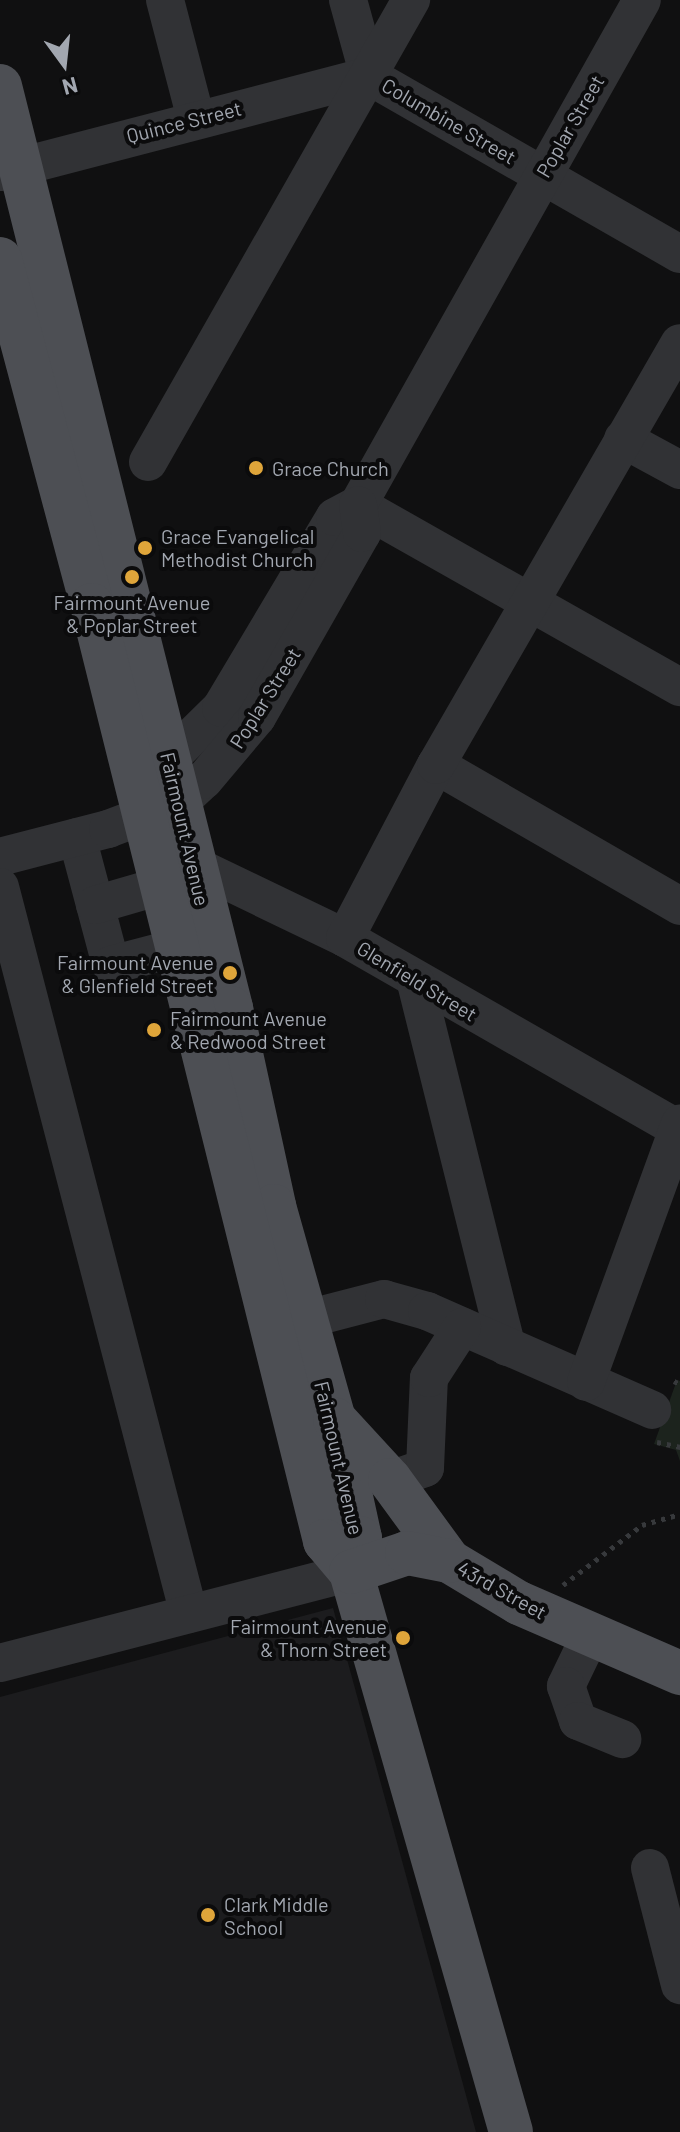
<!DOCTYPE html>
<style>
body{margin:0}
#map{position:relative;width:680px;height:2132px;overflow:hidden;background:#101011;font-family:Barlow,sans-serif}
div>[style]{position:absolute}
[style*='--x']{left:calc(var(--x)*1px);top:calc(var(--y)*1px);width:calc(var(--w)*1px);rotate:calc(var(--a)*1deg)}
.built>*{inset:0;background:#1c1c1e}
.green>*{inset:0;background:#1c231d}
.path>*{height:5px;margin-top:-2.5px;transform-origin:0;background:repeating-linear-gradient(90deg,#37393c 0 4px,transparent 0 10px)}
.minor>*{height:38px;margin:-19px;padding:0 19px;transform-origin:19px;border-radius:19px;background:#313235}
.major>*{height:44px;margin:-22px;padding:0 22px;transform-origin:22px;border-radius:22px;background:#4d4f54}
.dots>*{width:22px;height:22px;translate:-50% -50%;box-sizing:border-box;border:4px solid #0b0b0c;border-radius:50%}
span{translate:-50% -50%;white-space:nowrap;text-align:center;line-height:1.15;-webkit-text-stroke:8px #0b0b0c;paint-order:stroke}
.street-label{font-size:20px;color:#a2a7b0}
.poi-label{font-size:20px;color:#a2a7b0}
.left{translate:0 -50%;text-align:left}
.right{translate:-100% -50%;text-align:right}
.north{position:absolute;left:24px;top:24px;width:80px;height:80px;-webkit-text-stroke:6px #0b0b0c;paint-order:stroke;rotate:165deg;font-size:22px;font-weight:700;line-height:32px;text-align:center;color:#a2a7b0}
.north::after{content:'';display:block;margin:auto;width:28px;height:36px;background:#a2a7b0;clip-path:polygon(50% 0,100% 100%,50% 72%,0 100%)}
</style>
<div id="map">
<div class="built">
<i style="clip-path:polygon(333px 1608px,476px 2132px,0 2132px,0 1697px)"></i>
</div>
<div class="green">
<i style="clip-path:polygon(677px 1380px,680px 1381px,680px 1461px,676px 1450px,654px 1444px)"></i>
</div>
<div class="path">
<i style="--x:674;--y:1381;--w:7;--a:27"></i>
<i style="--x:657;--y:1442;--w:24;--a:12"></i>
<i style="--x:563;--y:1585;--w:99;--a:-37.2"></i>
<i style="--x:642;--y:1525;--w:40;--a:-16"></i>
</div>
<div class="minor">
<i style="--x:165;--y:0;--w:123;--a:75.4"></i>
<i style="--x:348;--y:0;--w:79;--a:74.6"></i>
<i style="--x:369;--y:76;--w:358;--a:29.8"></i>
<i style="--x:0;--y:172;--w:381;--a:-14.6"></i>
<i style="--x:623;--y:439;--w:65;--a:28.5"></i>
<i style="--x:148;--y:462;--w:532;--a:-60.35"></i>
<i style="--x:358;--y:505;--w:370;--a:29.5"></i>
<i style="--x:436;--y:765;--w:282;--a:30"></i>
<i style="--x:155;--y:781;--w:26;--a:-58"></i>
<i style="--x:169;--y:759;--w:73;--a:-44.4"></i>
<i style="--x:221;--y:708;--w:222;--a:-59.2"></i>
<i style="--x:335;--y:517;--w:26;--a:-28"></i>
<i style="--x:358;--y:505;--w:579;--a:-60.65"></i>
<i style="--x:77;--y:837;--w:132;--a:75.1"></i>
<i style="--x:111;--y:965;--w:67;--a:-14.7"></i>
<i style="--x:0;--y:857;--w:112;--a:-14.5"></i>
<i style="--x:108;--y:829;--w:77;--a:-20.6"></i>
<i style="--x:180;--y:802;--w:33;--a:-43"></i>
<i style="--x:204;--y:780;--w:82;--a:-49.9"></i>
<i style="--x:257;--y:717;--w:212;--a:-60.3"></i>
<i style="--x:362;--y:533;--w:28;--a:-98"></i>
<i style="--x:177;--y:857;--w:187;--a:25.7"></i>
<i style="--x:345;--y:938;--w:384;--a:29.8"></i>
<i style="--x:0;--y:887;--w:751;--a:75.43"></i>
<i style="--x:95;--y:905;--w:69;--a:-16.1"></i>
<i style="--x:345;--y:938;--w:195;--a:-62.3"></i>
<i style="--x:436;--y:765;--w:487;--a:-60"></i>
<i style="--x:416;--y:983;--w:375;--a:76"></i>
<i style="--x:303;--y:1320;--w:84;--a:-14.5"></i>
<i style="--x:384;--y:1299;--w:45;--a:15.6"></i>
<i style="--x:427;--y:1311;--w:246;--a:23.7"></i>
<i style="--x:586;--y:1382;--w:275;--a:-70"></i>
<i style="--x:390;--y:1480;--w:37;--a:-19"></i>
<i style="--x:425;--y:1468;--w:90;--a:-87.5"></i>
<i style="--x:429;--y:1378;--w:61;--a:-57.1"></i>
<i style="--x:591;--y:1634;--w:58;--a:115.7"></i>
<i style="--x:566;--y:1686;--w:37;--a:71"></i>
<i style="--x:578;--y:1721;--w:48;--a:22.2"></i>
<i style="--x:0;--y:1663;--w:363;--a:-14.5"></i>
<i style="--x:650;--y:1868;--w:121;--a:75.6"></i>
</div>
<div class="major">
<i style="--x:0;--y:86;--w:950;--a:75.93"></i>
<i style="--x:231;--y:1008;--w:203;--a:77.7"></i>
<i style="--x:274;--y:1206;--w:221;--a:74.3"></i>
<i style="--x:334;--y:1419;--w:122;--a:77.7"></i>
<i style="--x:360;--y:1538;--w:35;--a:105"></i>
<i style="--x:0;--y:259;--w:358;--a:75.1"></i>
<i style="--x:92;--y:605;--w:965;--a:76.02"></i>
<i style="--x:325;--y:1541;--w:40;--a:50"></i>
<i style="--x:351;--y:1572;--w:582;--a:74.05"></i>
<i style="--x:335;--y:1420;--w:81;--a:47.5"></i>
<i style="--x:390;--y:1480;--w:100;--a:53.9"></i>
<i style="--x:449;--y:1561;--w:82;--a:31"></i>
<i style="--x:519;--y:1603;--w:176;--a:23.5"></i>
<i style="--x:351;--y:1572;--w:59;--a:-18.7"></i>
<i style="--x:407;--y:1553;--w:43;--a:10.8"></i>
</div>
<div class="dots">
<i style="left:256px;top:468px;background:#dfa53a"></i>
<i style="left:145px;top:548px;background:#dfa53a"></i>
<i style="left:132px;top:577px;background:#dfa53a"></i>
<i style="left:230px;top:973px;background:#dfa53a"></i>
<i style="left:154px;top:1030px;background:#dfa53a"></i>
<i style="left:403px;top:1638px;background:#dfa53a"></i>
<i style="left:208px;top:1915px;background:#dfa53a"></i>
</div>
<div class="street-label">
<span style="left:449px;top:121px;rotate:30deg">Columbine Street</span>
<span style="left:184px;top:122px;rotate:-14deg">Quince Street</span>
<span style="left:570px;top:126px;rotate:-60deg">Poplar Street</span>
<span style="left:265px;top:698px;rotate:-58deg">Poplar Street</span>
<span style="left:185px;top:829px;rotate:77deg">Fairmount Avenue</span>
<span style="left:417px;top:981px;rotate:31deg">Glenfield Street</span>
<span style="left:339px;top:1458px;rotate:77deg">Fairmount Avenue</span>
<span style="left:502px;top:1590px;rotate:29deg">43rd Street</span>
</div>
<div class="poi-label">
<span class="left" style="left:272px;top:468px">Grace Church</span>
<span class="left" style="left:161px;top:548px">Grace Evangelical<br>Methodist Church</span>
<span style="left:132px;top:614px">Fairmount Avenue<br>&amp; Poplar Street</span>
<span class="right" style="left:214px;top:974px">Fairmount Avenue<br>&amp; Glenfield Street</span>
<span class="left" style="left:170px;top:1030px">Fairmount Avenue<br>&amp; Redwood Street</span>
<span class="right" style="left:387px;top:1638px">Fairmount Avenue<br>&amp; Thorn Street</span>
<span class="left" style="left:224px;top:1916px">Clark Middle<br>School</span>
</div>
<div class="north">N</div>
</div>
